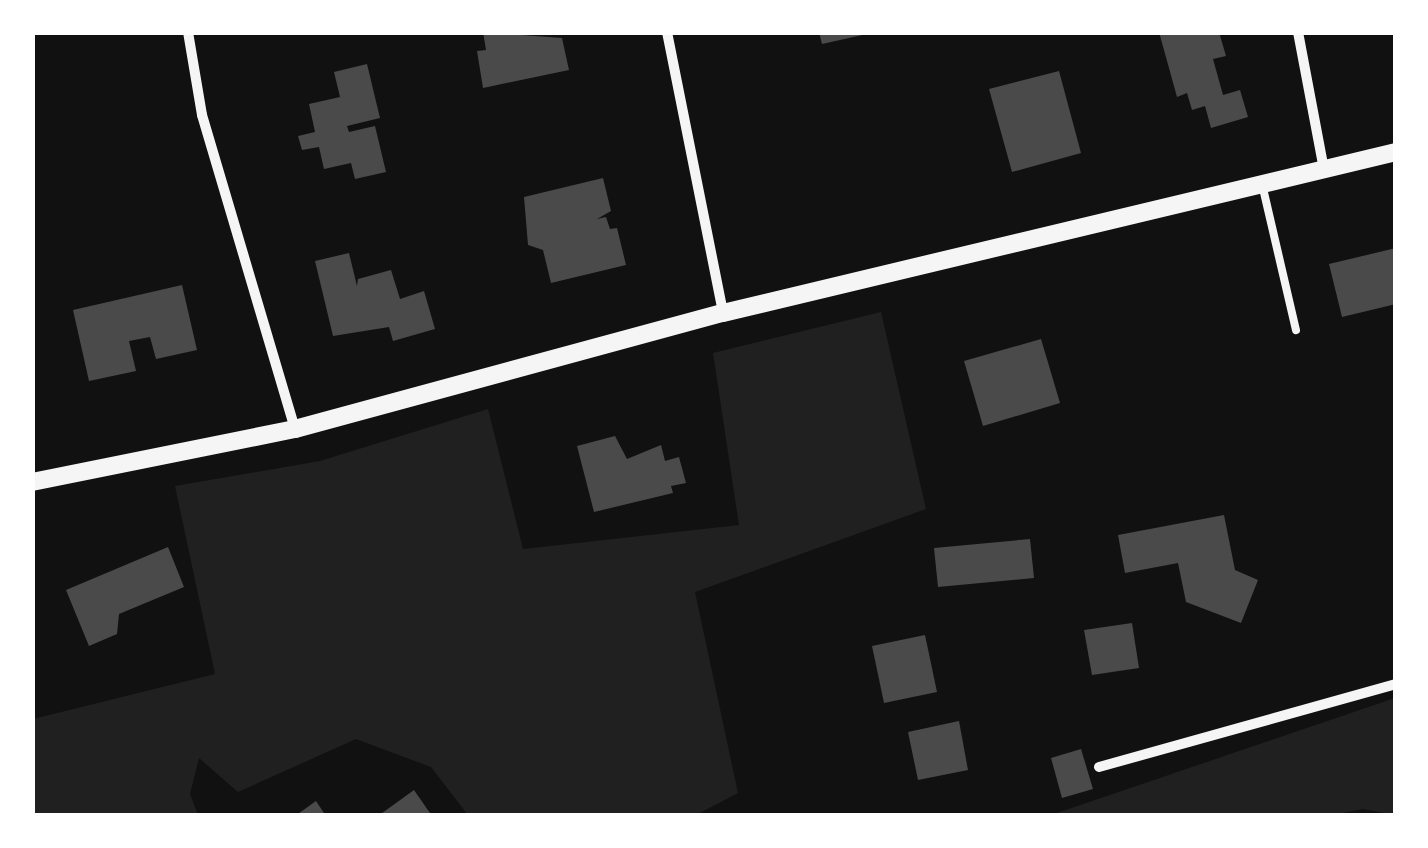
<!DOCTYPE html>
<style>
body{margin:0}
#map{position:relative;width:1428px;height:848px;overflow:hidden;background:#111;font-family:Lato,sans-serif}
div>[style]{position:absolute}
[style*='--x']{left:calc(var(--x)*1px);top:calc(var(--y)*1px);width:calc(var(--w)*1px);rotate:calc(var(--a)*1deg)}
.green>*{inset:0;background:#202020}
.building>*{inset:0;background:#4a4a4a}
.service>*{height:8px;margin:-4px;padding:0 4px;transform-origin:4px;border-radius:4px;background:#f5f5f5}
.minor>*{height:10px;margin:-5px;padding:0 5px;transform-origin:5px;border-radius:5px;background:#f5f5f5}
.tertiary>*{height:18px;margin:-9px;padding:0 9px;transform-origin:9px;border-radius:9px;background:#f5f5f5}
span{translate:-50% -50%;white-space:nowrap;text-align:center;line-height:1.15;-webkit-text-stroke:8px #fff;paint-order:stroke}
.frame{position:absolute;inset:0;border:35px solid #fff;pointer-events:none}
</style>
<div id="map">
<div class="green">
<i style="clip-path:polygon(881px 312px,926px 509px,695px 592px,738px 793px,696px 815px,468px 815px,431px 767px,356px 739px,238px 792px,199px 758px,190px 794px,198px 815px,33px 815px,33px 719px,215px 674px,175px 486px,320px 461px,488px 409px,523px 549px,739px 525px,713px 353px)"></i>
<i style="clip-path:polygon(1395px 698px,1395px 815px,1363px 809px,1327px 816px,1051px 815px)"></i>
</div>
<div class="building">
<i style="clip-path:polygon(483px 32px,562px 38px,569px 70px,483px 88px,477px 51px,486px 50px)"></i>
<i style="clip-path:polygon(819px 32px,867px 32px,867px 34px,822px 44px)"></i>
<i style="clip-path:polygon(1159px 32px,1219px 32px,1226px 56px,1213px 59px,1223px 95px,1240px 90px,1248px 117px,1211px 128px,1205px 106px,1192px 110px,1187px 93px,1177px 97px)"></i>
<i style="clip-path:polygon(367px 64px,380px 118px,347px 126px,349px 132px,375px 126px,386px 172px,355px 179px,351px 163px,324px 169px,319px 147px,302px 150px,298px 136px,315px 132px,309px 104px,340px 97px,334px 72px)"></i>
<i style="clip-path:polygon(1059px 71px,1081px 153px,1012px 172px,989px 89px)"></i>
<i style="clip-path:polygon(603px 178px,611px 211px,597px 219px,606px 217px,610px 229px,617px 228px,626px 265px,551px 283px,543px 250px,528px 245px,524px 197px)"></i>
<i style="clip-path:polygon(1396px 248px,1396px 304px,1342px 317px,1329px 264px)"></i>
<i style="clip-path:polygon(349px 253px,357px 286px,358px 279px,391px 270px,400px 299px,424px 291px,435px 329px,393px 341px,389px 327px,333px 336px,315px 261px)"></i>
<i style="clip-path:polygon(182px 285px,197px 350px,156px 359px,150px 337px,129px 341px,136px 371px,89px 381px,73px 310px)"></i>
<i style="clip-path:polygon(1041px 339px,1060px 403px,983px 426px,964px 361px)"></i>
<i style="clip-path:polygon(615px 436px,627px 459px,661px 445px,665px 461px,679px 457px,686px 483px,671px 486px,673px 493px,594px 512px,577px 446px)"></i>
<i style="clip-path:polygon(1224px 515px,1235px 570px,1258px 580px,1241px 623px,1186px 602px,1178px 563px,1125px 573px,1118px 535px)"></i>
<i style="clip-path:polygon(1030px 539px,1034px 578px,938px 587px,934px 548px)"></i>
<i style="clip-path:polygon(168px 547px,184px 587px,119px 614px,117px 634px,89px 646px,66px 590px)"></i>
<i style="clip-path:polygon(1132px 623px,1139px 668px,1092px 675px,1084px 630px)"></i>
<i style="clip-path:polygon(925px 635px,937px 692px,884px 703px,872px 646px)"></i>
<i style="clip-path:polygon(959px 721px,968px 770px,918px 780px,908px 732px)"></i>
<i style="clip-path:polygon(1081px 749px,1093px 789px,1062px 798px,1051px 758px)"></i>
<i style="clip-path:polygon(414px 790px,432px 816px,378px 816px)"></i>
<i style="clip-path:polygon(316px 801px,326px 816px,295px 816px)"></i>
</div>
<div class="service">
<i style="--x:1262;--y:184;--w:150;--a:76.9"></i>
</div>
<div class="minor">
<i style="--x:188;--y:32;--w:84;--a:80.4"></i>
<i style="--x:202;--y:115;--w:327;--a:73.5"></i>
<i style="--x:667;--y:32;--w:287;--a:78.7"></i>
<i style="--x:1298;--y:32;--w:139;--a:79.3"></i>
<i style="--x:1099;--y:767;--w:308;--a:-15.6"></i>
</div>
<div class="tertiary">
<i style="--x:32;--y:482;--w:268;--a:-11.4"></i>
<i style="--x:295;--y:429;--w:443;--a:-15.2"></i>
<i style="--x:723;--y:313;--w:692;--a:-13.45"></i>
</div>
<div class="frame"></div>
</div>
